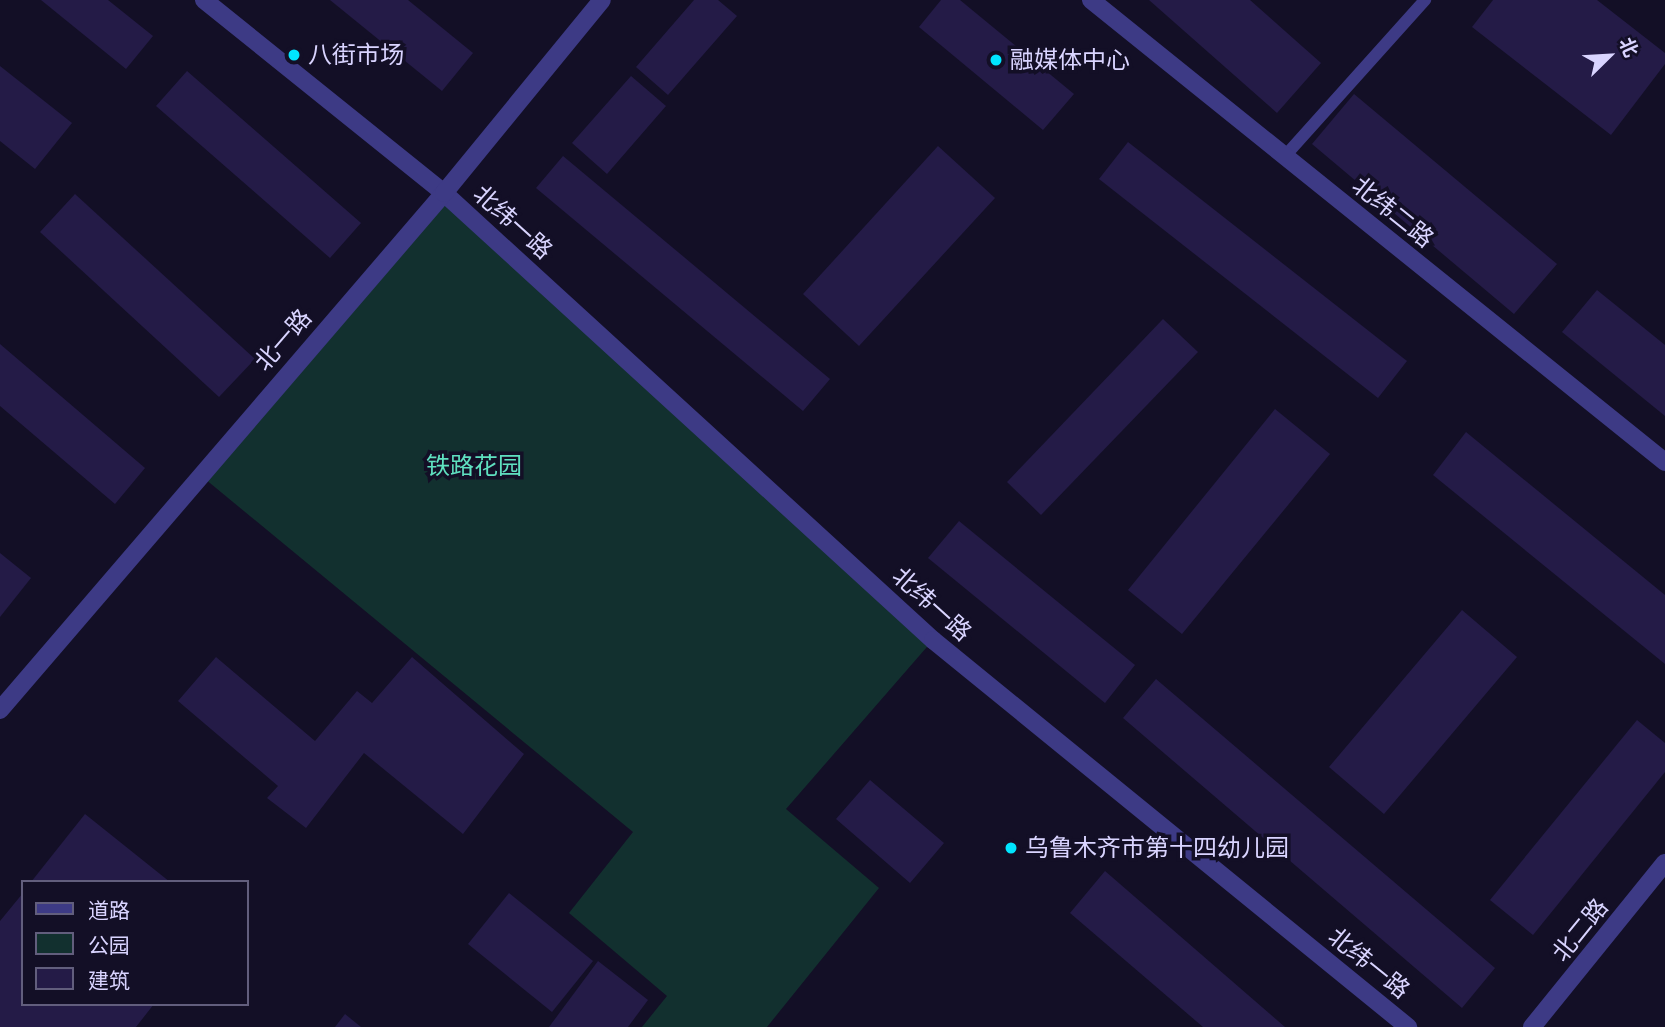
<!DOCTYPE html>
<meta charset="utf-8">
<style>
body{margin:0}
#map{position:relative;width:1665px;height:1027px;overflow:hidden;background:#130f26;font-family:"Space Grotesk","Noto Sans SC",sans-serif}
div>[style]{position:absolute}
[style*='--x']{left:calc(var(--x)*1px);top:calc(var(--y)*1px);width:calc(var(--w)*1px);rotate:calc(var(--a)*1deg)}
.green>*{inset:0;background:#12302f}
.building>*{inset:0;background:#241b47}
.service>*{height:12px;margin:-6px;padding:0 6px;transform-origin:6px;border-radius:6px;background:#3d3a85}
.pedestrian>*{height:18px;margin:-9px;padding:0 9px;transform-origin:9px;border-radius:9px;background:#3d3a85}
.tertiary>*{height:18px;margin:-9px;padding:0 9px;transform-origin:9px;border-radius:9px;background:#3d3a85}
.dots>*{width:19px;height:19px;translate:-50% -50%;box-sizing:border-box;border:4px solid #130f26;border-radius:50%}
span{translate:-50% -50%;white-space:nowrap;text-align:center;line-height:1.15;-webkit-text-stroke:7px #130f26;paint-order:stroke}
.poi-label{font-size:24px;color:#d9d4ff}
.left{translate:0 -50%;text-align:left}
.street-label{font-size:24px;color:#d9d4ff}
.park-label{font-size:24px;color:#5fe0c0}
.legend{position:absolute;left:21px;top:880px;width:228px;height:126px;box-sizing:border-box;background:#130f26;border:2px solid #625e7d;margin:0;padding:9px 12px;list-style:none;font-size:21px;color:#d9d4ff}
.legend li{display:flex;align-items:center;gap:14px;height:35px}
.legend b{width:35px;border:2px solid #625e7d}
.north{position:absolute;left:1574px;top:21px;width:70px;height:70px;-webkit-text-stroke:5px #130f26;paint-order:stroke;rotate:66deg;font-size:19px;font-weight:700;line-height:28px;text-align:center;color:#d9d4ff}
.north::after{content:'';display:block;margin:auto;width:24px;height:32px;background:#d9d4ff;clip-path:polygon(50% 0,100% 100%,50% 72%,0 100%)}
</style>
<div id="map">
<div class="green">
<i style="clip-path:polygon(444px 193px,933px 640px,786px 809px,879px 888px,767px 1027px,642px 1027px,667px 996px,569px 913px,633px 832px,199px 474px)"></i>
</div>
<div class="building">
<i style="clip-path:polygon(41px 0,108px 0,153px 36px,126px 69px)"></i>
<i style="clip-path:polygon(330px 0,408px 0,473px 53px,442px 91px)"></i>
<i style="clip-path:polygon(694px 0,718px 0,737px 16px,668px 95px,636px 67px)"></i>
<i style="clip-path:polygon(941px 0,960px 0,1074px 94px,1043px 130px,919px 27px)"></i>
<i style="clip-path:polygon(1149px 0,1250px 0,1321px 63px,1277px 113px)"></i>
<i style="clip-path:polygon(1493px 0,1597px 0,1665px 53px,1665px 64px,1611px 135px,1472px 27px)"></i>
<i style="clip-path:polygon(0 66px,72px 123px,35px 169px,0 141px)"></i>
<i style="clip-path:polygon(187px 71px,361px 223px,330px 258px,156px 106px)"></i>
<i style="clip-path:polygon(631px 76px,666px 106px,607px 174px,572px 143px)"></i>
<i style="clip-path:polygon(1354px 94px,1557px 264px,1514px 314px,1312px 144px)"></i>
<i style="clip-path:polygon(1128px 142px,1407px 361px,1378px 398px,1099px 179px)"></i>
<i style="clip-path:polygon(938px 146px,995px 198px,859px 346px,803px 294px)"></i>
<i style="clip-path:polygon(563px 156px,830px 379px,803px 411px,536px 188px)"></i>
<i style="clip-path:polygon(75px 194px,255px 359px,219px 397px,40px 232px)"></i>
<i style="clip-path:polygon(1597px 290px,1665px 345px,1665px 416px,1562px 332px)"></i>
<i style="clip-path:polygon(1163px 319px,1198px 352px,1041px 515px,1007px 482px)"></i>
<i style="clip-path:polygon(0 344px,145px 468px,115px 504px,0 406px)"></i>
<i style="clip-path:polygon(1275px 409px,1330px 454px,1182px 634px,1128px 590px)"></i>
<i style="clip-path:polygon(1466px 432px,1665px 595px,1665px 664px,1433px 475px)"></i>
<i style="clip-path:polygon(959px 521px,1135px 665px,1105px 703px,928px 558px)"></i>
<i style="clip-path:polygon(0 553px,31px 578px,0 617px)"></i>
<i style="clip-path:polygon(1462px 610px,1517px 657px,1384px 814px,1329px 767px)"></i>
<i style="clip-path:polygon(216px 657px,315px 741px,357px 691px,372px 703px,412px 657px,524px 754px,463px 834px,364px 753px,306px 828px,267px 798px,278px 786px,178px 701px)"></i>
<i style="clip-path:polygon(1156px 679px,1495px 968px,1462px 1008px,1123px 718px)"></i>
<i style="clip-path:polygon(1637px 720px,1665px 743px,1665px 772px,1533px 935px,1490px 900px)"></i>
<i style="clip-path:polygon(870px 780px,944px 843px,910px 883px,836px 819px)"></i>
<i style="clip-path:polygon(85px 814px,170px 882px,31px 882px)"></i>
<i style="clip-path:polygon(1105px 871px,1285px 1027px,1203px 1027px,1070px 913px)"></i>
<i style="clip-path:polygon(23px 893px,23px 1004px,154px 1004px,136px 1027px,0 1027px,0 921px)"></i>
<i style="clip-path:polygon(509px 893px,593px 961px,552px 1012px,468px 944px)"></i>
<i style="clip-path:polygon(598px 961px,648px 1000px,628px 1027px,549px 1027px)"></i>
<i style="clip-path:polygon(345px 1014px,361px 1027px,335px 1027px)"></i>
</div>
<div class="service">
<i style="--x:1285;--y:156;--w:210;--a:-48.1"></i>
</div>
<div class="pedestrian">
<i style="--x:204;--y:0;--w:308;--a:38.8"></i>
</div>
<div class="tertiary">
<i style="--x:1091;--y:0;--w:737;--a:38.83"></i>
<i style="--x:444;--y:193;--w:663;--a:42.43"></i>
<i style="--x:933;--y:640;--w:613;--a:39.17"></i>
<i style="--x:0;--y:710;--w:681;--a:-49.34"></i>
<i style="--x:444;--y:193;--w:249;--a:-50.7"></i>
<i style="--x:1532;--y:1027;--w:211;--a:-51"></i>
</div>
<div class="dots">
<i style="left:294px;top:55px;background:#00e5ff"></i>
<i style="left:996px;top:60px;background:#00e5ff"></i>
<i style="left:1011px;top:848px;background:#00e5ff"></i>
</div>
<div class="poi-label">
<span class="left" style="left:308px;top:55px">八街市场</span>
<span class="left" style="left:1010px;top:60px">融媒体中心</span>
<span class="left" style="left:1025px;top:848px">乌鲁木齐市第十四幼儿园</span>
</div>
<div class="street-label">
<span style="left:1393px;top:212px;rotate:39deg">北纬二路</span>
<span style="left:513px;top:222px;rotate:42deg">北纬一路</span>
<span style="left:283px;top:340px;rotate:-49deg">北一路</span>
<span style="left:932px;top:604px;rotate:42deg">北纬一路</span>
<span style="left:1580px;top:930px;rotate:-51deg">北二路</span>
<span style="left:1369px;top:963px;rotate:39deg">北纬一路</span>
</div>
<div class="park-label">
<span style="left:474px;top:466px">铁路花园</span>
</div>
<ul class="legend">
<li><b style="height:9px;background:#3d3a85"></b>道路</li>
<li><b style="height:19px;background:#12302f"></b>公园</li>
<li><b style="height:19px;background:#241b47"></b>建筑</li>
</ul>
<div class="north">北</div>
</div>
